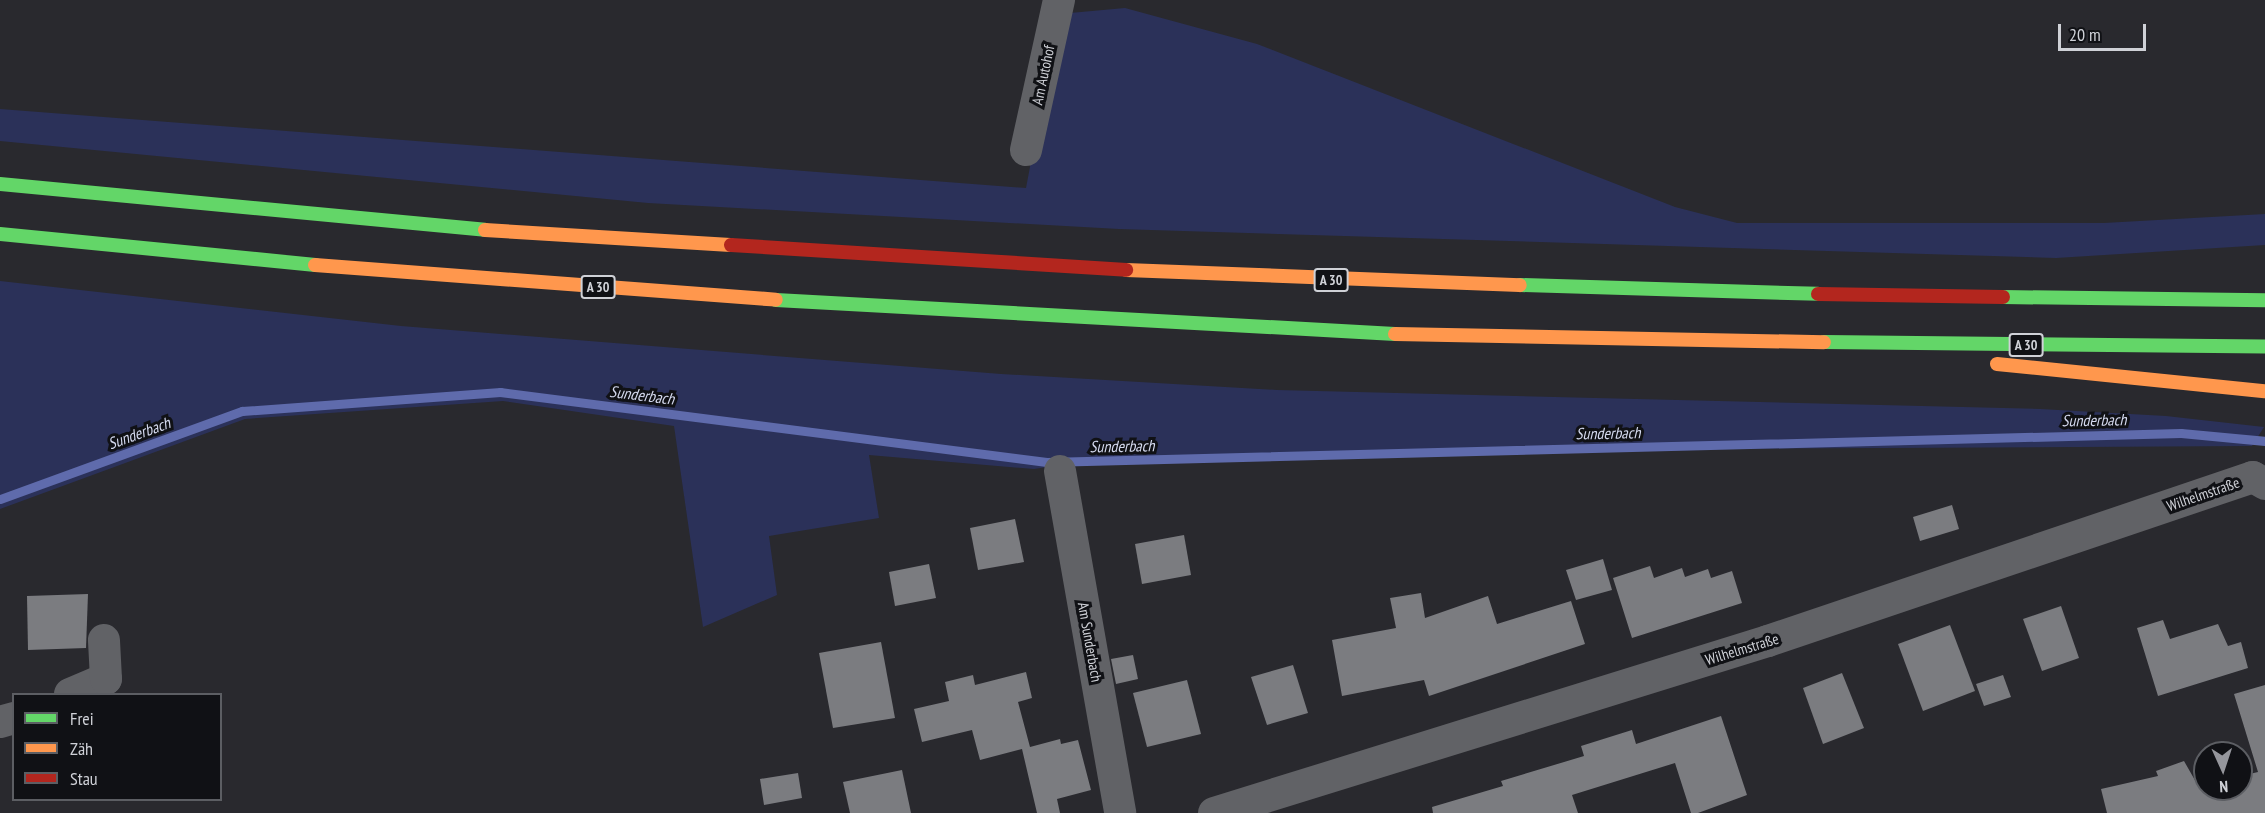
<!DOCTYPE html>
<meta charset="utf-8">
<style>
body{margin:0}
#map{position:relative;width:2265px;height:813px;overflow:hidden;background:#29292e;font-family:"PT Sans Narrow",sans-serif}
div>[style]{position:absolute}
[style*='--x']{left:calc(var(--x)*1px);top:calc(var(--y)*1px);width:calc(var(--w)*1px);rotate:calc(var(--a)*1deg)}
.green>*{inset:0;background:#2b3159}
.stream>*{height:9px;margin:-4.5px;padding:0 4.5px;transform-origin:4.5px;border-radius:4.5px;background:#5f6bac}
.building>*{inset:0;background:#7b7c80}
.street>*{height:32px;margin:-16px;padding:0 16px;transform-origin:16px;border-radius:16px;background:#616266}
.fast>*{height:14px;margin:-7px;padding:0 7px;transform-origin:7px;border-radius:7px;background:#63d668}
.slow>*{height:14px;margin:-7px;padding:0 7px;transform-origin:7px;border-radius:7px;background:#ff974d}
.jam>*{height:14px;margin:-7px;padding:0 7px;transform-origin:7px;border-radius:7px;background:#b3261e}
span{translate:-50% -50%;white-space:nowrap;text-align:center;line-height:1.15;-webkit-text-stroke:6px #101115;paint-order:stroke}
.shield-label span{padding:2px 4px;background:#101115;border:2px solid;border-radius:4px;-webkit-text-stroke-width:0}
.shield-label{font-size:14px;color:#cfd1d7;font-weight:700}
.street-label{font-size:15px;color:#cfd1d7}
.water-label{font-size:16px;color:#d5daef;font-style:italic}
.legend{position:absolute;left:12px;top:693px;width:210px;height:108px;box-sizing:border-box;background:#101115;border:2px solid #5c5e63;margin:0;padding:8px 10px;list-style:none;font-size:18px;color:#cfd1d7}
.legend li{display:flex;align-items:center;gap:12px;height:30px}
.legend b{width:30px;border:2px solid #5c5e63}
.north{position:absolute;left:2193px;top:741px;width:60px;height:60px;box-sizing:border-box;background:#101115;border:2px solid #5c5e63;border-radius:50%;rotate:177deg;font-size:16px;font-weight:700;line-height:24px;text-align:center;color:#cfd1d7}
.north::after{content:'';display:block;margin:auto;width:21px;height:27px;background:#95969c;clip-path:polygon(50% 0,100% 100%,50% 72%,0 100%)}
.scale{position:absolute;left:2058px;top:24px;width:88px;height:27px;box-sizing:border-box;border:3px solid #cfd1d7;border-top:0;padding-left:8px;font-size:18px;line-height:21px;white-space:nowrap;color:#cfd1d7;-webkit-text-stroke:4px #101115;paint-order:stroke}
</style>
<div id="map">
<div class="green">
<i style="clip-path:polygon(1125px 8px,1257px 44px,1675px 207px,1737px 223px,2104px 223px,2265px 214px,2265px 245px,2056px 258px,1119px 229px,648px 203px,0 141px,0 109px,1026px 188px,1059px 14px)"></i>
<i style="clip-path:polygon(0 281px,401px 326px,1001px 374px,1277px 390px,2040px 409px,2166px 416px,2264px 427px,2252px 446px,1709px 449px,1067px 464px,1034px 469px,869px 455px,879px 518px,769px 536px,777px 595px,703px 627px,674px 426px,503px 401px,245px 419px,0 509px)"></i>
</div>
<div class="stream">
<i style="--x:0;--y:499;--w:258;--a:-20"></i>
<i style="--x:242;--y:411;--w:259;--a:-4.2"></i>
<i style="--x:500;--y:392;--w:551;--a:7.29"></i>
<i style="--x:1047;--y:462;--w:1134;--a:-1.46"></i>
<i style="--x:2181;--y:433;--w:84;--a:5.4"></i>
</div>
<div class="building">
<i style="clip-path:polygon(1952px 505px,1959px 529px,1920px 541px,1913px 517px)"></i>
<i style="clip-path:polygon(1015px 519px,1024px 562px,978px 570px,970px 528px)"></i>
<i style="clip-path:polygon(1184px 535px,1191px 575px,1142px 584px,1135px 544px)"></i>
<i style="clip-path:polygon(1603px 559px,1612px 590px,1576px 600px,1566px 570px)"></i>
<i style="clip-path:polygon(929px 564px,936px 598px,895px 606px,889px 572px)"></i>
<i style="clip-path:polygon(1650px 566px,1654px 578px,1682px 568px,1685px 577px,1708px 569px,1711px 578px,1732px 571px,1742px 603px,1632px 638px,1613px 578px)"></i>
<i style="clip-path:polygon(1421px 593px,1425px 618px,1488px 596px,1497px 624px,1571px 601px,1585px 644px,1429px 696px,1424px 680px,1342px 696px,1332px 640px,1396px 628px,1390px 598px)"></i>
<i style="clip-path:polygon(88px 594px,86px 648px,28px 650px,27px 596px)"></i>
<i style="clip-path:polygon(2061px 606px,2079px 658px,2042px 671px,2023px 619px)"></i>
<i style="clip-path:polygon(2163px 620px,2170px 639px,2218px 624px,2228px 646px,2241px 642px,2248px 668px,2158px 696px,2137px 628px)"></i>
<i style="clip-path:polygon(1950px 625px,1975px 691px,1923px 711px,1898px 644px)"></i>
<i style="clip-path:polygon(881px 642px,895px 718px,833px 728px,819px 653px)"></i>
<i style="clip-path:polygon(1133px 655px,1138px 679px,1116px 684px,1111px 659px)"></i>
<i style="clip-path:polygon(1293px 665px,1308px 713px,1267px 725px,1251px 677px)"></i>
<i style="clip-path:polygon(1026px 672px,1032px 698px,1018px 702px,1030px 747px,1060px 739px,1061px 744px,1078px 740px,1091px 790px,1057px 799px,1060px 813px,1037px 813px,1022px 749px,980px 760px,972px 730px,922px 742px,914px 709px,949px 701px,945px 682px,973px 675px,975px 685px)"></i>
<i style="clip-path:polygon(1842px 673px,1864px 728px,1823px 744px,1803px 688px)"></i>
<i style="clip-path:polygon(2003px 675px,2011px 697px,1984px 706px,1976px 684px)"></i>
<i style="clip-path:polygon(1187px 680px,1201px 734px,1147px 747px,1133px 693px)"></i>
<i style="clip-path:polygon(2265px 685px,2265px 813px,2107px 813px,2101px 789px,2158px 776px,2156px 771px,2184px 761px,2200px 789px,2241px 789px,2241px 776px,2258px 772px,2234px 694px)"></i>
<i style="clip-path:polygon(1721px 716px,1747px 795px,1698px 813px,1691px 813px,1675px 763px,1572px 795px,1578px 813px,1433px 813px,1432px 807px,1503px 786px,1501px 781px,1584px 756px,1581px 746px,1632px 730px,1636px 744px)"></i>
<i style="clip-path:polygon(902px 770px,911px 813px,850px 813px,843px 782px)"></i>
<i style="clip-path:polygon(798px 773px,802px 798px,764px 805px,760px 779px)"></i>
</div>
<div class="street">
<i style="--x:1026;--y:150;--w:154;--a:-77.6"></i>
<i style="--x:1060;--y:471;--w:347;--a:80"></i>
<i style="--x:70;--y:694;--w:39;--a:-23"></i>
<i style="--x:106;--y:679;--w:39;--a:-93"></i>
<i style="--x:0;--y:722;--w:15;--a:-16"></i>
<i style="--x:1214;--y:813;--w:580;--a:-17.25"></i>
<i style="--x:1768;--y:641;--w:512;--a:-18.68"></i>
<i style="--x:2253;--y:477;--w:14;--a:30"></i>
</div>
<div class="fast">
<i style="--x:0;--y:184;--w:487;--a:5.4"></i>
<i style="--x:0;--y:234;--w:317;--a:5.6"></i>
<i style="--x:1520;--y:285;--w:298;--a:1.7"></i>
<i style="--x:2003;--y:297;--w:262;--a:0.7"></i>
<i style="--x:776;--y:300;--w:620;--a:3.14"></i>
<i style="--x:1824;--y:342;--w:441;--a:0.6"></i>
</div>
<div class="slow">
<i style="--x:485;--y:230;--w:246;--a:3.5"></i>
<i style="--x:315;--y:265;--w:462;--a:4.3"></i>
<i style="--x:1126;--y:270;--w:394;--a:2.2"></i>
<i style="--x:1395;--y:334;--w:429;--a:1.1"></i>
<i style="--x:1997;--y:364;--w:269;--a:5.8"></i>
</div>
<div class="jam">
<i style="--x:731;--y:245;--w:396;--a:3.6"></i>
<i style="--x:1818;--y:294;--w:185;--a:0.9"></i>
</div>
<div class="shield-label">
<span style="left:1331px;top:280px">A 30</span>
<span style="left:598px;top:287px">A 30</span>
<span style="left:2026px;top:345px">A 30</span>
</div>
<div class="street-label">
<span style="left:1043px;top:75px;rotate:-78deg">Am Autohof</span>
<span style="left:2203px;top:494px;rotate:-19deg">Wilhelmstraße</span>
<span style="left:1090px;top:642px;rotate:80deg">Am Sunderbach</span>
<span style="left:1742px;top:649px;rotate:-17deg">Wilhelmstraße</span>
</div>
<div class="water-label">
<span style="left:642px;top:395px;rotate:7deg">Sunderbach</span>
<span style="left:2094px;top:420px;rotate:-1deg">Sunderbach</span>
<span style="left:139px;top:433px;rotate:-20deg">Sunderbach</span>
<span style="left:1608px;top:433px;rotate:-1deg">Sunderbach</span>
<span style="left:1122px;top:446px;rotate:-1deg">Sunderbach</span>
</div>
<ul class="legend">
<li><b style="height:8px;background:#63d668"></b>Frei</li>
<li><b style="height:8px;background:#ff974d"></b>Zäh</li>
<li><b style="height:8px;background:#b3261e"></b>Stau</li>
</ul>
<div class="north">N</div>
<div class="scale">20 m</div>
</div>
